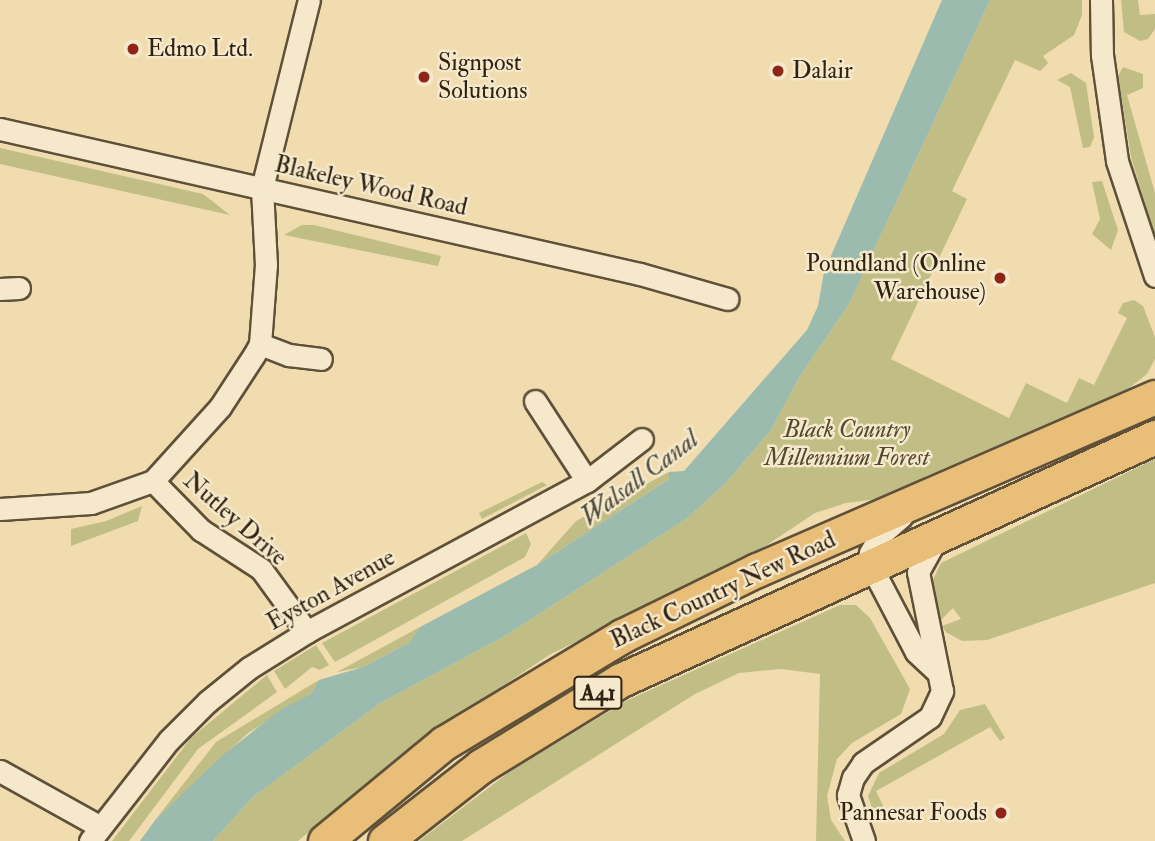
<!DOCTYPE html>
<style>
body{margin:0}
#map{position:relative;width:1155px;height:841px;overflow:hidden;background:#f0dcaf;font-family:"IM FELL Double Pica",serif}
div>[style]{position:absolute}
[style*='--x']{left:calc(var(--x)*1px);top:calc(var(--y)*1px);width:calc(var(--w)*1px);rotate:calc(var(--a)*1deg)}
.green>*{inset:0;background:#c1be85}
.water>*{inset:0;background:#9abbae}
.roads{filter:drop-shadow(2px 0 #5f5039) drop-shadow(-2px 0 #5f5039) drop-shadow(0 2px #5f5039) drop-shadow(0 -2px #5f5039)}
.minor>*{height:21px;margin:-10.5px;padding:0 10.5px;transform-origin:10.5px;border-radius:10.5px;background:#f5e8cb}
.trunk>*{height:33px;margin:-16.5px;padding:0 16.5px;transform-origin:16.5px;border-radius:16.5px;background:#e8be78}
.dots>*{width:19px;height:19px;translate:-50% -50%;box-sizing:border-box;border:4px solid #f5e8cb;border-radius:50%}
span{translate:-50% -50%;white-space:nowrap;text-align:center;line-height:1.15;-webkit-text-stroke:5px #f5e8cb;paint-order:stroke}
.shield-label span{padding:2px 5px;background:#f5e8cb;border:2px solid;border-radius:5px;-webkit-text-stroke-width:0}
.shield-label{font-size:23px;color:#2f2212;font-weight:700}
.poi-label{font-size:24px;color:#2f2212}
.left{translate:0 -50%;text-align:left}
.right{translate:-100% -50%;text-align:right}
.street-label{font-size:24px;color:#2f2212}
.park-label{font-size:24px;color:#54492f;font-style:italic}
.water-label{font-size:26px;color:#4f5041;font-style:italic}
</style>
<div id="map">
<div class="green">
<i style="clip-path:polygon(990px 0,1082px 0,1082px 15px,1074px 35px,1043px 56px,1048px 63px,1040px 71px,1015px 60px,952px 191px,967px 199px,891px 359px,1009px 418px,1026px 383px,1067px 403px,1079px 378px,1094px 385px,1127px 318px,1118px 313px,1123px 303px,1134px 300px,1143px 306px,1155px 337px,1155px 359px,1147px 374px,1128px 389px,924px 477px,927px 484px,901px 496px,846px 503px,815px 513px,746px 559px,549px 655px,400px 755px,298px 841px,213px 841px,253px 797px,382px 702px,505px 636px,686px 519px,725px 484px,771px 430px,800px 376px,849px 304px)"></i>
<i style="clip-path:polygon(1121px 0,1138px 0,1140px 15px,1155px 14px,1155px 29px,1148px 39px,1140px 41px,1124px 32px)"></i>
<i style="clip-path:polygon(1123px 67px,1143px 74px,1143px 88px,1127px 95px,1155px 193px,1155px 236px,1131px 157px,1118px 76px)"></i>
<i style="clip-path:polygon(1071px 73px,1086px 83px,1094px 137px,1090px 147px,1083px 148px,1070px 87px,1057px 80px)"></i>
<i style="clip-path:polygon(0 148px,203px 194px,230px 215px,0 164px)"></i>
<i style="clip-path:polygon(1102px 181px,1118px 230px,1111px 250px,1092px 234px,1100px 219px,1092px 182px)"></i>
<i style="clip-path:polygon(302px 225px,314px 225px,441px 256px,438px 266px,284px 235px)"></i>
<i style="clip-path:polygon(1155px 459px,1155px 583px,987px 640px,962px 641px,946px 632px,942px 626px,961px 619px,953px 608px,940px 621px,931px 584px,941px 563px)"></i>
<i style="clip-path:polygon(669px 472px,669px 479px,537px 565px,576px 521px)"></i>
<i style="clip-path:polygon(542px 482px,547px 485px,482px 519px,479px 513px)"></i>
<i style="clip-path:polygon(142px 506px,138px 521px,71px 546px,71px 529px,106px 521px)"></i>
<i style="clip-path:polygon(526px 533px,531px 544px,525px 557px,335px 662px,322px 643px)"></i>
<i style="clip-path:polygon(840px 605px,856px 605px,870px 618px,910px 689px,901px 714px,852px 743px,837px 759px,827px 796px,831px 820px,845px 841px,816px 841px,820px 674px,781px 669px,739px 673px,695px 694px,462px 841px,419px 841px,512px 770px,628px 700px)"></i>
<i style="clip-path:polygon(420px 627px,409px 643px,363px 667px,337px 672px)"></i>
<i style="clip-path:polygon(316px 645px,329px 665px,320px 670px,312px 667px,285px 689px,274px 671px)"></i>
<i style="clip-path:polygon(267px 675px,277px 692px,198px 749px,129px 841px,112px 841px,191px 738px)"></i>
<i style="clip-path:polygon(319px 680px,311px 694px,248px 733px,156px 819px,216px 742px)"></i>
<i style="clip-path:polygon(985px 704px,1005px 738px,1000px 741px,990px 727px,876px 791px,885px 810px,872px 808px,868px 796px,879px 773px,944px 734px,960px 710px)"></i>
</div>
<div class="water">
<i style="clip-path:polygon(942px 0,990px 0,849px 304px,800px 376px,771px 430px,725px 484px,686px 519px,505px 636px,382px 702px,253px 797px,213px 841px,140px 841px,156px 819px,223px 755px,280px 710px,311px 694px,319px 680px,363px 667px,409px 643px,420px 627px,537px 565px,669px 479px,669px 472px,684px 471px,807px 330px,818px 306px,824px 272px)"></i>
</div>
<div class="roads">
<div class="minor">
<i style="--x:1101;--y:0;--w:55;--a:89"></i>
<i style="--x:1102;--y:55;--w:107;--a:81.9"></i>
<i style="--x:1117;--y:161;--w:121;--a:71.7"></i>
<i style="--x:0;--y:129;--w:656;--a:12.77"></i>
<i style="--x:640;--y:274;--w:91;--a:15.9"></i>
<i style="--x:0;--y:289;--w:19;--a:-3"></i>
<i style="--x:260;--y:344;--w:31;--a:21"></i>
<i style="--x:289;--y:355;--w:32;--a:7"></i>
<i style="--x:535;--y:401;--w:95;--a:57"></i>
<i style="--x:153;--y:481;--w:69;--a:45.6"></i>
<i style="--x:201;--y:530;--w:72;--a:33"></i>
<i style="--x:261;--y:569;--w:78;--a:53.9"></i>
<i style="--x:0;--y:509;--w:91;--a:-3.8"></i>
<i style="--x:91;--y:503;--w:66;--a:-19.5"></i>
<i style="--x:153;--y:481;--w:100;--a:-47.8"></i>
<i style="--x:220;--y:407;--w:62;--a:-56.8"></i>
<i style="--x:254;--y:355;--w:13;--a:-61"></i>
<i style="--x:260;--y:344;--w:79;--a:-85.7"></i>
<i style="--x:266;--y:265;--w:77;--a:-93"></i>
<i style="--x:262;--y:188;--w:194;--a:-76"></i>
<i style="--x:902;--y:516;--w:29;--a:139"></i>
<i style="--x:880;--y:535;--w:21;--a:119"></i>
<i style="--x:870;--y:553;--w:13;--a:86"></i>
<i style="--x:871;--y:566;--w:97;--a:62.4"></i>
<i style="--x:916;--y:652;--w:26;--a:43"></i>
<i style="--x:0;--y:771;--w:113;--a:29.1"></i>
<i style="--x:90;--y:841;--w:128;--a:-52"></i>
<i style="--x:169;--y:740;--w:54;--a:-45"></i>
<i style="--x:207;--y:702;--w:54;--a:-39"></i>
<i style="--x:249;--y:668;--w:72;--a:-31.9"></i>
<i style="--x:310;--y:630;--w:315;--a:-28.3"></i>
<i style="--x:587;--y:481;--w:69;--a:-37.4"></i>
<i style="--x:864;--y:841;--w:49;--a:-109.2"></i>
<i style="--x:848;--y:795;--w:18;--a:-74"></i>
<i style="--x:853;--y:778;--w:18;--a:-56"></i>
<i style="--x:863;--y:763;--w:81;--a:-34.5"></i>
<i style="--x:930;--y:717;--w:29;--a:-65"></i>
<i style="--x:942;--y:691;--w:121;--a:-101.4"></i>
<i style="--x:918;--y:572;--w:39;--a:-61"></i>
</div>
<div class="trunk">
<i style="--x:325;--y:841;--w:154;--a:-39.5"></i>
<i style="--x:444;--y:743;--w:208;--a:-31"></i>
<i style="--x:622;--y:636;--w:150;--a:-26.1"></i>
<i style="--x:757;--y:570;--w:434;--a:-23.5"></i>
<i style="--x:385;--y:841;--w:122;--a:-38"></i>
<i style="--x:481;--y:766;--w:164;--a:-31.6"></i>
<i style="--x:621;--y:680;--w:587;--a:-24.47"></i>
</div>
</div>
<div class="dots">
<i style="left:133px;top:49px;background:#8f2418"></i>
<i style="left:778px;top:71px;background:#8f2418"></i>
<i style="left:424px;top:77px;background:#8f2418"></i>
<i style="left:1000px;top:278px;background:#8f2418"></i>
<i style="left:1001px;top:813px;background:#8f2418"></i>
</div>
<div class="shield-label">
<span style="left:598px;top:693px">A41</span>
</div>
<div class="poi-label">
<span class="left" style="left:147px;top:49px">Edmo Ltd.</span>
<span class="left" style="left:438px;top:77px">Signpost<br>Solutions</span>
<span class="left" style="left:792px;top:71px">Dalair</span>
<span class="right" style="left:986px;top:278px">Poundland (Online<br>Warehouse)</span>
<span class="right" style="left:987px;top:813px">Pannesar Foods</span>
</div>
<div class="street-label">
<span style="left:371px;top:186px;rotate:13deg">Blakeley Wood Road</span>
<span style="left:235px;top:519px;rotate:41deg">Nutley Drive</span>
<span style="left:331px;top:590px;rotate:-29deg">Eyston Avenue</span>
<span style="left:723px;top:590px;rotate:-25deg">Black Country New Road</span>
</div>
<div class="park-label">
<span style="left:847px;top:444px">Black Country<br>Millennium Forest</span>
</div>
<div class="water-label">
<span style="left:640px;top:479px;rotate:-37deg">Walsall Canal</span>
</div>
</div>
